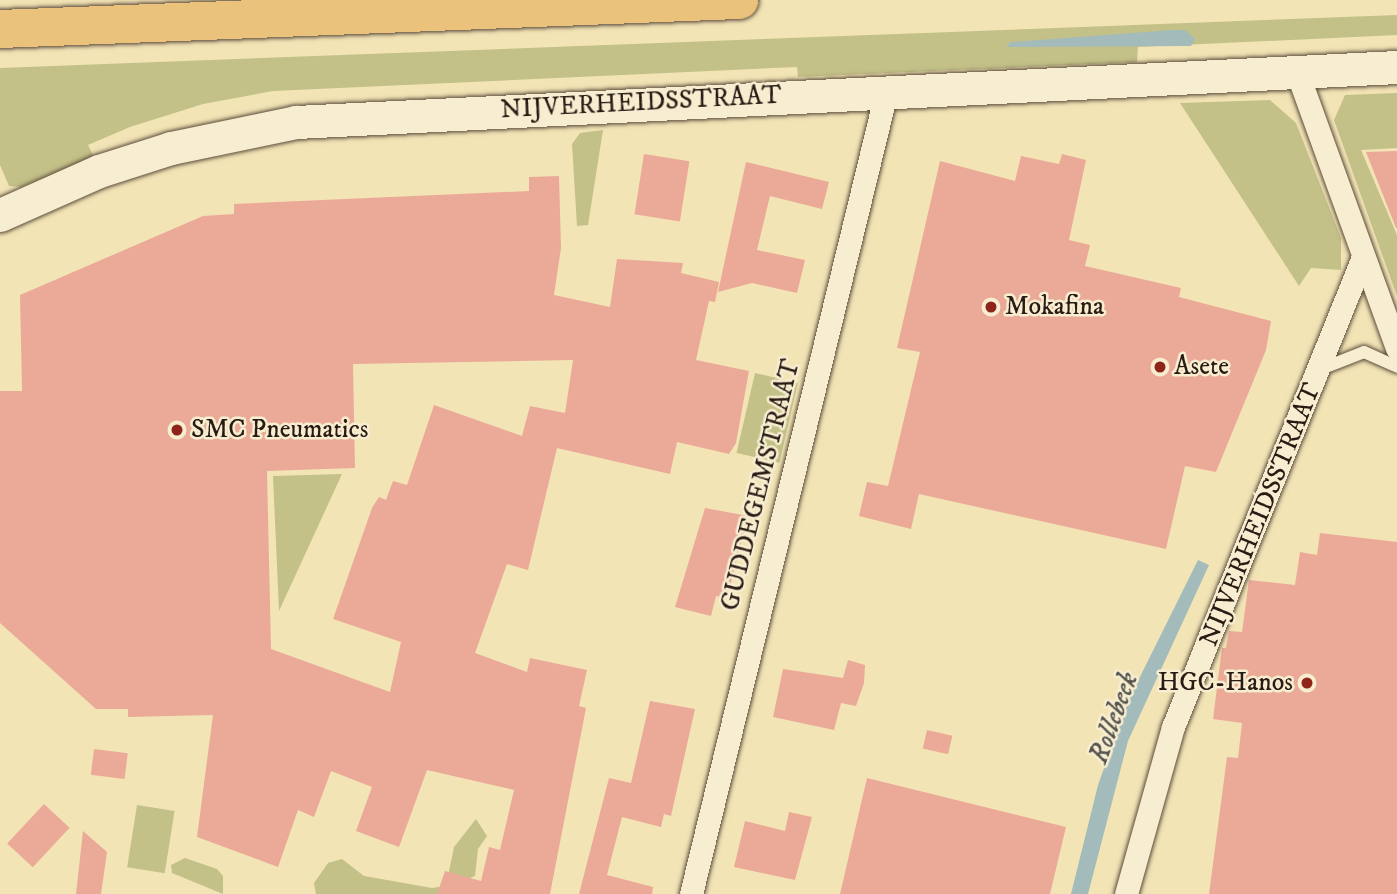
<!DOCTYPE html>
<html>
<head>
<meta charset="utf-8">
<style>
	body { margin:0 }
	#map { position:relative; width:1397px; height:894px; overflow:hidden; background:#f3e4b6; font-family:"IM FELL DW Pica",serif }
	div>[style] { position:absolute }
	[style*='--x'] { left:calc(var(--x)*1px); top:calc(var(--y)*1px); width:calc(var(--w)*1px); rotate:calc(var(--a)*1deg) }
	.green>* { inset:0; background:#c3c188; transform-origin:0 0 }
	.water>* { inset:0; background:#a3bbba }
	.building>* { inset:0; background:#ebaa98; transform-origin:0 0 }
	.roads { filter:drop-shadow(0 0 2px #5c4d3c) drop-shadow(0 0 2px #5c4d3c) }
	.lane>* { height:12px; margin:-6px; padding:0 6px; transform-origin:6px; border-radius:6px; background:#f7edd0 }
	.street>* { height:23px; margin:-11.5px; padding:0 11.5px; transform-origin:11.5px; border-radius:11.5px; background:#f7edd0 }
	.secondary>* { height:33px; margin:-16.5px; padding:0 16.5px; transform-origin:16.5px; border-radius:16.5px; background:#f7edd0 }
	.highway>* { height:38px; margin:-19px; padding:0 19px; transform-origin:19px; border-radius:19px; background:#eac27b }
	.dots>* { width:19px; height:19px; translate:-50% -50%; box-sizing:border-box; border:4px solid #f7edd0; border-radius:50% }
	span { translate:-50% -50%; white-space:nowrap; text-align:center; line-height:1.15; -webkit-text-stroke:5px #f7edd0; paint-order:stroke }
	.street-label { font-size:26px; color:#291b13 }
	.poi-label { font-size:26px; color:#291b13 }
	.left { translate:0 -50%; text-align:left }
	.right { translate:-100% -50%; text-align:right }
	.water-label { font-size:28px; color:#54534d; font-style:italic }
</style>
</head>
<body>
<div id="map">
	<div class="green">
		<div style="clip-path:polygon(1397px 15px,1397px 35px,1138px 47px,1137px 62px,798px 77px,797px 67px,273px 91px,203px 104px,130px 127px,88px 145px,94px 157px,21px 187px,9px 186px,0 165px,0 68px)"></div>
		<div style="clip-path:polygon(1397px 93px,1397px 148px,1361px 150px,1397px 235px,1397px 296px,1334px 120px,1345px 95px)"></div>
		<div style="clip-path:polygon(1270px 100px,1296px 123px,1341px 238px,1341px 270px,1311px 268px,1299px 286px,1180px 103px)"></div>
		<div style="clip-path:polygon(603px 130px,588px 225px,577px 226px,572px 144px,580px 133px)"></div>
		<div style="left:755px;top:373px;width:44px;height:82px;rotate:13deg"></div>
		<div style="clip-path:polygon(342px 474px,279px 611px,273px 476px)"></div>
		<div style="left:137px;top:805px;width:38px;height:63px;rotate:9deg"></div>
		<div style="clip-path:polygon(476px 819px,487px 836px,478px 849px,475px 876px,465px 880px,461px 894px,316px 894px,314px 883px,328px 863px,342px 859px,364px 876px,432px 888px,446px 886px,454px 847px)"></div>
		<div style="clip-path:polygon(185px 858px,217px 869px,223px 876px,223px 894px,172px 873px,171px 865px)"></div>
	</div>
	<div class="water">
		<div style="clip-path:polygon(1173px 30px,1185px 30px,1195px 39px,1191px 46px,1006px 47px,1011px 42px)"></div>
		<div style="clip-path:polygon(1198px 560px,1209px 565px,1128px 741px,1088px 894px,1071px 894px,1098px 785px,1128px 701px)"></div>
	</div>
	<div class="building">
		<div style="clip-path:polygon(1397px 151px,1397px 228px,1396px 228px,1366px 152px)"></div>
		<div style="left:644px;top:154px;width:46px;height:61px;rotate:9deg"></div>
		<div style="clip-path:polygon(1062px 154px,1086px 160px,1069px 240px,1090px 245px,1085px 266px,1181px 288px,1179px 297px,1271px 321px,1266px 350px,1216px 472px,1185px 466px,1166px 549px,919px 494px,911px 529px,859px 516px,867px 482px,888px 486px,920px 352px,897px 348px,940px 161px,1015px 181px,1021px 156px,1059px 164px)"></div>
		<div style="clip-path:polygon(746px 162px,829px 182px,822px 209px,770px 196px,757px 250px,805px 260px,797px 293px,752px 283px,718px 292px)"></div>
		<div style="clip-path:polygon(evenodd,559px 176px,561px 248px,554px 295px,610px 307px,617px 259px,683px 263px,681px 273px,719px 282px,715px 302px,709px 301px,696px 360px,749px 371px,736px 443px,729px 454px,677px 442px,670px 474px,557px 448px,528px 570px,507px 564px,475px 653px,527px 672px,530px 658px,587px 670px,579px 706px,586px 708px,550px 894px,437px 894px,445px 871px,481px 881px,489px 847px,500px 850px,514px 790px,427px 770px,399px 847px,356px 831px,372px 787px,331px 771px,314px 817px,298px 810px,278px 867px,197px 837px,213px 715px,128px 717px,128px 709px,96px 709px,0 623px,0 391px,22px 391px,20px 295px,203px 216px,234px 214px,234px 204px,529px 191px,529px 177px,559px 176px,573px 360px,565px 413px,530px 406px,522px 436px,434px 405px,407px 485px,393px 481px,386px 500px,379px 497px,372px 508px,333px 619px,401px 642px,390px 692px,271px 649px,267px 471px,355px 468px,353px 364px,573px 360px)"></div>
		<div style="clip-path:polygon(705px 508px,748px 516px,727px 598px,716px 596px,711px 616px,675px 607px)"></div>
		<div style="clip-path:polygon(1320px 533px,1397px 542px,1397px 894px,1209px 894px,1227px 757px,1238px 758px,1242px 723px,1213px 719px,1222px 648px,1226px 648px,1229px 631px,1242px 632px,1249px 580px,1295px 585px,1300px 552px,1317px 555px)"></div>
		<div style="clip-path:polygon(848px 660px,865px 665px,864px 683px,856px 706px,841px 703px,834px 730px,773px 717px,783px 669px,843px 678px)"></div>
		<div style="clip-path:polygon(650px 701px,695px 709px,671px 816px,664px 814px,661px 827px,622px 817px,607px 875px,653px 887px,652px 894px,579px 894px,609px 778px,631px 783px)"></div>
		<div style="left:927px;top:730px;width:26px;height:19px;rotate:13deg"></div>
		<div style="left:94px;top:749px;width:34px;height:26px;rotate:7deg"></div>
		<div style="clip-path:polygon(867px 778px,1066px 827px,1050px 894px,840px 894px)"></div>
		<div style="left:44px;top:804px;width:35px;height:54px;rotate:43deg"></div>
		<div style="clip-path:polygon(789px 812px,812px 817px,795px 880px,734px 867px,745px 821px,785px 831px)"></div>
		<div style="clip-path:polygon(83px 831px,107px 852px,101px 894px,76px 894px)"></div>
	</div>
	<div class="roads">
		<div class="lane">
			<div style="--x:1321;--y:369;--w:46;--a:-21.6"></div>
			<div style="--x:1364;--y:352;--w:36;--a:24"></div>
		</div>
		<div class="street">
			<div style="--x:1297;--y:72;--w:294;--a:70.1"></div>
			<div style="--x:691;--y:894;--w:829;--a:-76.32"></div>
			<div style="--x:1126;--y:894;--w:173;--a:-74.3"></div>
			<div style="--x:1173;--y:727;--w:507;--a:-67.99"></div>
		</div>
		<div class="secondary">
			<div style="--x:0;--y:215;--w:108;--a:-24"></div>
			<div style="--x:99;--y:171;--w:76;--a:-17.7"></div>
			<div style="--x:171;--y:148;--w:128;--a:-11.7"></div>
			<div style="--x:296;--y:122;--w:1102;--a:-2.86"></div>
		</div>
		<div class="highway">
			<div style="--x:0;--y:29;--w:740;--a:-2.25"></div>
		</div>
	</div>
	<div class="dots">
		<div style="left:991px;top:307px;background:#8f2418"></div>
		<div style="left:1160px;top:367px;background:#8f2418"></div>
		<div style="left:177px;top:430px;background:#8f2418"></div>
		<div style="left:1307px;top:683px;background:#8f2418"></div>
	</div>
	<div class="street-label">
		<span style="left:641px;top:103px;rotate:-3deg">NIJVERHEIDSSTRAAT</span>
		<span style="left:761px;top:485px;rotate:-76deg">GUDDEGEMSTRAAT</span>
		<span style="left:1261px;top:515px;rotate:-68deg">NIJVERHEIDSSTRAAT</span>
	</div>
	<div class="poi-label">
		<span class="left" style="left:1005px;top:307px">Mokafina</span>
		<span class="left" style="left:1174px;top:367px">Asete</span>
		<span class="left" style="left:191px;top:430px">SMC Pneumatics</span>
		<span class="right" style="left:1293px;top:683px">HGC-Hanos</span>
	</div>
	<div class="water-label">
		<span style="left:1114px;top:718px;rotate:-70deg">Rollebeek</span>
	</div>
</div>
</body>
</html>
